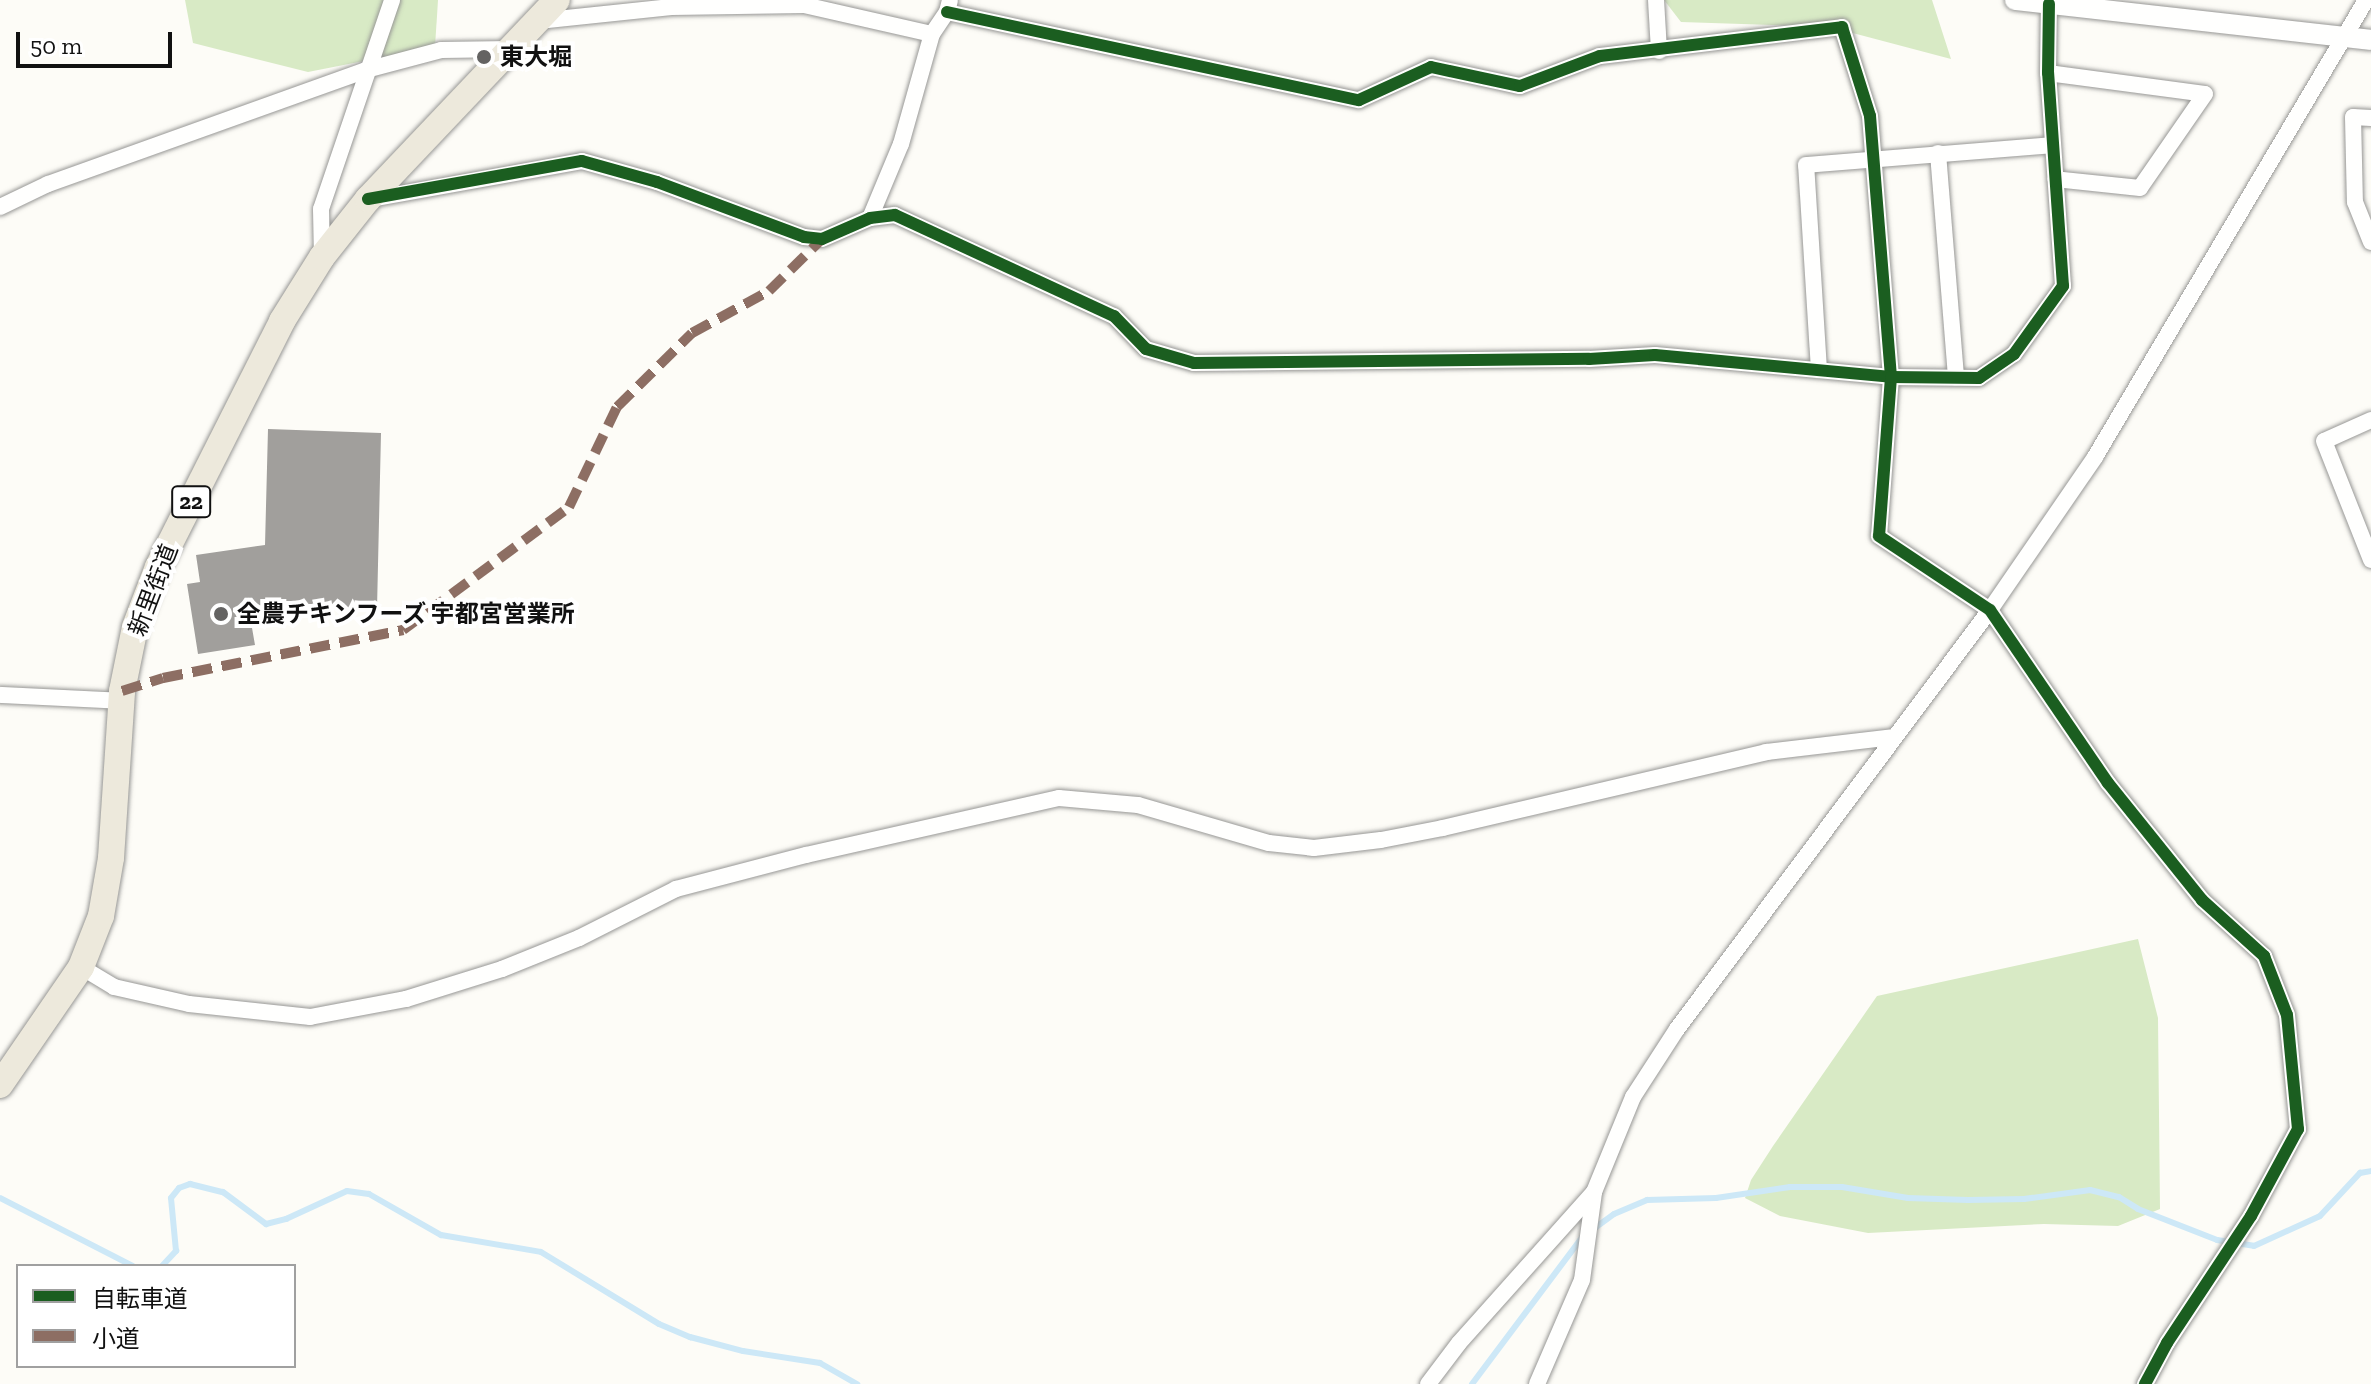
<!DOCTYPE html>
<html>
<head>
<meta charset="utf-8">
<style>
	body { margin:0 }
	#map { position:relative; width:2371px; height:1384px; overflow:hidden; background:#fdfcf7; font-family:"Zilla Slab","Noto Sans JP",serif }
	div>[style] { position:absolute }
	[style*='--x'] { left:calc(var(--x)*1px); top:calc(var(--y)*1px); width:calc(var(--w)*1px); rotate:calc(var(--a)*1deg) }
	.forest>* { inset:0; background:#d8eac5 }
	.stream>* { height:6px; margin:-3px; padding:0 3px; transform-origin:3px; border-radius:3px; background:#cde8f7 }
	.building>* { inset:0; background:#a19f9c }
	.roads { filter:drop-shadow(0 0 2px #979795) drop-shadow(0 0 2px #979795) }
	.minor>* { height:16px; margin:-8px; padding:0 8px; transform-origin:8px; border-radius:8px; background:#fffffe }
	.tertiary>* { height:20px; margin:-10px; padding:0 10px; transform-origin:10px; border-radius:10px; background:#fffffe }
	.primary>* { height:26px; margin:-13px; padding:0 13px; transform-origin:13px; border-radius:13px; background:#ede9dc }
	.quiet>* { height:10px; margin-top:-5px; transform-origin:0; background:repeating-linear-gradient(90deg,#8d6e63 0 20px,transparent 0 30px) }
	.cycleway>* { height:12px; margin:-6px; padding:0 6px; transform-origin:6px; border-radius:6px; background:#1b5e20 }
	.dots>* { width:22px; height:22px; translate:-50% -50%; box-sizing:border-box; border:4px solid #fff; border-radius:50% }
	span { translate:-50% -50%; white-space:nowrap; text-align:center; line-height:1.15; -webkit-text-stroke:8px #fff; paint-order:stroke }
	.shield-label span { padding:2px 6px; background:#fff; border:2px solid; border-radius:6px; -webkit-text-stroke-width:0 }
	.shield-label { font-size:22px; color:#111; font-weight:700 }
	.poi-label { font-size:24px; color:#111; font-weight:700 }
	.left { translate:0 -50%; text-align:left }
	.street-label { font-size:24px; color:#111 }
	.legend { position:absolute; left:16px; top:1264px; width:280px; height:104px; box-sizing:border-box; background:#fff; border:2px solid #a0a0a0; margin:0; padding:10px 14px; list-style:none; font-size:24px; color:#111 }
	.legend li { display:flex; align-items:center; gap:16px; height:40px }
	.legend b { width:40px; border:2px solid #a0a0a0 }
	.scale { position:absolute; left:16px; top:32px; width:156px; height:36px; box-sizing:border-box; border:4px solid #111; border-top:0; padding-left:10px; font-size:24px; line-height:28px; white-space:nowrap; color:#111; -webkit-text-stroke:6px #fff; paint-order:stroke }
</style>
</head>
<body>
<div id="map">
	<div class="forest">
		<div style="clip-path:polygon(185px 0,438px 0,435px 47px,308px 72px,193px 43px)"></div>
		<div style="clip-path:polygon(1664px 0,1932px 0,1951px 59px,1830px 27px,1681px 22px)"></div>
		<div style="clip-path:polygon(2138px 939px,2158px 1018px,2160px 1209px,2118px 1226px,2044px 1224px,1868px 1233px,1780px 1216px,1745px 1198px,1751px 1180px,1773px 1146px,1877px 996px)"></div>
	</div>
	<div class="stream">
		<div style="--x:0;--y:1198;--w:149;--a:27.1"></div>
		<div style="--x:1592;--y:1230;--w:27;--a:-36"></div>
		<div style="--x:1614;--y:1214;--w:36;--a:-23"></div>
		<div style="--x:1647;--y:1200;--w:69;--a:-1.7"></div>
		<div style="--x:1716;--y:1198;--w:75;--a:-8.5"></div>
		<div style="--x:1790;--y:1187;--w:52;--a:0"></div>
		<div style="--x:1842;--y:1187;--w:67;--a:9.5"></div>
		<div style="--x:1908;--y:1198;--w:60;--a:1.9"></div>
		<div style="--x:1968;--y:1200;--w:56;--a:-1"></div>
		<div style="--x:2024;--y:1199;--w:67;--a:-7.8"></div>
		<div style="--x:2090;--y:1190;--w:30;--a:14"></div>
		<div style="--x:2119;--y:1197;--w:22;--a:32"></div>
		<div style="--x:2138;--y:1209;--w:85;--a:21.4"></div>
		<div style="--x:2217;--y:1240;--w:37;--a:9"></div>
		<div style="--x:2254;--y:1246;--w:72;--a:-24.4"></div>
		<div style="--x:2320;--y:1216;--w:59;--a:-47.1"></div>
		<div style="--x:2360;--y:1173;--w:11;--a:-10"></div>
		<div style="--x:162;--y:1266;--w:21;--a:-47"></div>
		<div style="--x:176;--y:1251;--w:53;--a:-95.4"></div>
		<div style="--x:171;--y:1198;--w:13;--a:-51"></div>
		<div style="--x:179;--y:1188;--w:12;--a:-20"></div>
		<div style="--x:190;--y:1184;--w:34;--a:14"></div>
		<div style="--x:223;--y:1192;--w:54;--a:36.7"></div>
		<div style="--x:266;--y:1224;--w:21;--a:-14"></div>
		<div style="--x:286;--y:1219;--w:67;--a:-24.7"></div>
		<div style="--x:347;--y:1191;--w:22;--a:8"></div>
		<div style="--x:369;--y:1194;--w:83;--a:29.7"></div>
		<div style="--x:441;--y:1235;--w:101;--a:9.6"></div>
		<div style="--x:541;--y:1252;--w:138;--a:31.4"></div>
		<div style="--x:659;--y:1324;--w:34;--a:23"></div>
		<div style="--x:690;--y:1337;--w:55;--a:14.8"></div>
		<div style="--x:743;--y:1351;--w:78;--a:8.9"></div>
		<div style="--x:820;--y:1363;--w:43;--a:29.6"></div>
		<div style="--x:1472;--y:1384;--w:185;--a:-53.1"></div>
	</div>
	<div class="building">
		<div style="clip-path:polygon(268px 429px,381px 433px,377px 609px,248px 605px,255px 645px,198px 654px,187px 584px,200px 582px,196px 555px,265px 545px)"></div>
	</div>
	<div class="roads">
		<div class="minor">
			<div style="--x:1656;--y:0;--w:51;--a:86.6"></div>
			<div style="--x:947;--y:12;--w:421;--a:12.1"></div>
			<div style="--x:1359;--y:100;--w:79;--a:-24.6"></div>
			<div style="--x:1431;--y:67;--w:91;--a:12.1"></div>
			<div style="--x:1520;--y:86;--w:85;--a:-20.6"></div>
			<div style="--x:1600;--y:56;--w:244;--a:-6.8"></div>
			<div style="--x:1842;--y:27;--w:93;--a:72.5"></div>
			<div style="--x:1870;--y:116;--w:262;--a:85.4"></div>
			<div style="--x:1891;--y:377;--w:159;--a:94.3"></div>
			<div style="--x:1879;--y:536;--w:133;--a:33.7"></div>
			<div style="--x:1990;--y:610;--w:209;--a:55.7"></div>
			<div style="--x:2108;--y:783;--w:150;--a:51.2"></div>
			<div style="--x:2202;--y:900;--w:84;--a:42.1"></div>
			<div style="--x:2264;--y:956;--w:63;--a:68.7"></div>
			<div style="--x:2287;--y:1015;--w:115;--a:84.5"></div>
			<div style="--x:2298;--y:1129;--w:99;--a:118.4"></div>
			<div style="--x:2251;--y:1216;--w:152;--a:123.5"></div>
			<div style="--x:2167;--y:1343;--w:47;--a:118.2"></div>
			<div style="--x:538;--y:21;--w:134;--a:-6"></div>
			<div style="--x:671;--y:7;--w:133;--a:-0.9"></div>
			<div style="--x:804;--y:5;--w:131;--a:12.8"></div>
			<div style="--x:2048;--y:73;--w:158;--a:7.6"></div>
			<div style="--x:2205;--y:94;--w:114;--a:124.7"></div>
			<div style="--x:2140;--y:188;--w:85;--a:-174"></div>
			<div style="--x:2371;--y:118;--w:18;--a:-177"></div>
			<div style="--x:2353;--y:117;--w:85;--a:88.7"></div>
			<div style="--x:2355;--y:202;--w:43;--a:68.2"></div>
			<div style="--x:1938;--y:153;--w:225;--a:85.4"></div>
			<div style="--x:371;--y:199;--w:214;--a:-10.2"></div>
			<div style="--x:582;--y:161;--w:78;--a:15.6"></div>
			<div style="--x:657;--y:182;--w:157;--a:20.5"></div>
			<div style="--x:804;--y:237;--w:18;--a:6"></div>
			<div style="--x:822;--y:239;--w:52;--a:-23.6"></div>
			<div style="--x:870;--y:218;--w:25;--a:-7"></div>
			<div style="--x:895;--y:215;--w:241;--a:24.8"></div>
			<div style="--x:1114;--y:316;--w:46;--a:45.9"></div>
			<div style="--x:1146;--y:349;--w:50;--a:16.3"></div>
			<div style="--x:1194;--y:363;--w:395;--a:-0.6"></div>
			<div style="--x:1589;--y:359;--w:66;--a:-3.5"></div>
			<div style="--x:1655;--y:355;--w:237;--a:5.3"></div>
			<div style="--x:1891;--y:377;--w:88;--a:0.7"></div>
			<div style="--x:1979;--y:378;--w:42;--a:-34.4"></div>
			<div style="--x:2014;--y:354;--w:84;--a:-54.2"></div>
			<div style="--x:2063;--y:286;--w:214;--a:-94"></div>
			<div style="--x:2048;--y:73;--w:69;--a:-89.2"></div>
			<div style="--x:0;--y:207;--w:53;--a:-25.6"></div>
			<div style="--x:48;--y:184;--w:338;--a:-19.7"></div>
			<div style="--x:366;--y:70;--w:78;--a:-14.9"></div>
			<div style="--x:441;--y:50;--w:70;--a:-0.8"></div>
			<div style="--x:870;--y:218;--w:80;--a:-67.3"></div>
			<div style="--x:901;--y:144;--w:114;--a:-74.3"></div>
			<div style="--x:932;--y:34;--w:27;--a:-56"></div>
			<div style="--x:947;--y:12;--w:12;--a:-76"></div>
			<div style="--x:322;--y:257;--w:48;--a:-91.2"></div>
			<div style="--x:321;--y:209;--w:221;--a:-71.2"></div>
			<div style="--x:1819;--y:370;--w:205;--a:-93.6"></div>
			<div style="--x:1806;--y:165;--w:247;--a:-4.6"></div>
			<div style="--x:2371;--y:420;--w:51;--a:155.9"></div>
			<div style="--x:2324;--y:441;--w:128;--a:68.4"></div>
			<div style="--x:0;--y:695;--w:122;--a:2.8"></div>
			<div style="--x:81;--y:967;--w:39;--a:31"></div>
			<div style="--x:114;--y:987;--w:77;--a:12.8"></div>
			<div style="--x:189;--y:1004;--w:122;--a:6.1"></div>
			<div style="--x:310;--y:1017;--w:98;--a:-10.6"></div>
			<div style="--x:406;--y:999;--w:101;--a:-17.4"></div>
			<div style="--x:502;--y:969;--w:83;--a:-21.9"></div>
			<div style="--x:579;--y:938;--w:109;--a:-26.8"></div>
			<div style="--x:676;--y:889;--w:134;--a:-14.7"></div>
			<div style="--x:806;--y:855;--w:259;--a:-12.7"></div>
			<div style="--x:1059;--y:798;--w:79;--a:5.1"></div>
			<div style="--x:1138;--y:805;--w:136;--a:16.2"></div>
			<div style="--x:1269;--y:843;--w:45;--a:6.3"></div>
			<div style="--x:1314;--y:848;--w:67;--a:-6.8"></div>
			<div style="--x:1381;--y:840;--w:63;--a:-11"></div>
			<div style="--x:1443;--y:828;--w:332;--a:-13.2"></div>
			<div style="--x:1766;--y:752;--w:128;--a:-6.7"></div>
			<div style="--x:1428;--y:1384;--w:51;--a:-52.9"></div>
			<div style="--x:1459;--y:1343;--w:203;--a:-48.2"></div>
			<div style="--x:1537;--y:1384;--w:113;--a:-66.6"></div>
			<div style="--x:1582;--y:1280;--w:89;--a:-82.2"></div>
			<div style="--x:1594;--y:1192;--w:103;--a:-67.7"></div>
			<div style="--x:1633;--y:1097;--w:81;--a:-57.1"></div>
			<div style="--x:1677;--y:1029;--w:523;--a:-53.24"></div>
			<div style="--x:1990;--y:610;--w:186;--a:-55.5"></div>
			<div style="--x:2095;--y:457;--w:531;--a:-59.33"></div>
		</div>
		<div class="tertiary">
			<div style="--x:2015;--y:0;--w:358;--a:6.4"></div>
		</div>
		<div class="primary">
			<div style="--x:0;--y:1085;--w:143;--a:-55.5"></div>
			<div style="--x:81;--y:967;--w:55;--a:-68.6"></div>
			<div style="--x:101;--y:916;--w:59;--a:-80.2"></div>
			<div style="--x:111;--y:858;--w:167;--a:-86.2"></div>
			<div style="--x:122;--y:691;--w:65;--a:-78.5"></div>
			<div style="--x:135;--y:627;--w:64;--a:-69"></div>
			<div style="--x:158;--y:567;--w:275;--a:-63.2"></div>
			<div style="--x:282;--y:321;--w:75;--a:-58"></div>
			<div style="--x:322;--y:257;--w:74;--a:-51.6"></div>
			<div style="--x:368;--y:199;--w:274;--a:-46.5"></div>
		</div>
	</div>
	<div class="quiet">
		<div style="--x:122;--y:691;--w:43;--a:-17.6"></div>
		<div style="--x:163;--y:678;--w:245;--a:-11.3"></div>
		<div style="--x:403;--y:630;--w:207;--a:-36.5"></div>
		<div style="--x:569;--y:507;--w:111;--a:-64.4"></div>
		<div style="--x:617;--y:407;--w:105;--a:-44.6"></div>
		<div style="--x:692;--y:333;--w:88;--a:-28.6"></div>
		<div style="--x:769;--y:291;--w:74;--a:-44.5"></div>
	</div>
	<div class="cycleway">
		<div style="--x:947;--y:12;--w:421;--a:12.1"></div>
		<div style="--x:1359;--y:100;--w:79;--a:-24.6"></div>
		<div style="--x:1431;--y:67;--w:91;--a:12.1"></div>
		<div style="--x:1520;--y:86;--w:85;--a:-20.6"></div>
		<div style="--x:1600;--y:56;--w:244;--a:-6.8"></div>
		<div style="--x:1842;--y:27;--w:93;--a:72.5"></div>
		<div style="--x:1870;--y:116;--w:262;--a:85.4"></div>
		<div style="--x:1891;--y:377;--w:159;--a:94.3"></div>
		<div style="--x:1879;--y:536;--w:133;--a:33.7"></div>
		<div style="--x:1990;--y:610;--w:209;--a:55.7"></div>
		<div style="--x:2108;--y:783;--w:150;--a:51.2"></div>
		<div style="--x:2202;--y:900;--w:84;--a:42.1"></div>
		<div style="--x:2264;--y:956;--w:63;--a:68.7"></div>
		<div style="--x:2287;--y:1015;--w:115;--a:84.5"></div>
		<div style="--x:2298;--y:1129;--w:99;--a:118.4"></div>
		<div style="--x:2251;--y:1216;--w:152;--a:123.5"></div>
		<div style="--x:2167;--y:1343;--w:47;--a:118.2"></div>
		<div style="--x:368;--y:199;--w:217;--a:-10.1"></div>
		<div style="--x:582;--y:161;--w:78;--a:15.6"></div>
		<div style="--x:657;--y:182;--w:157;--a:20.5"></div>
		<div style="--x:804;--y:237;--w:18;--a:6"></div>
		<div style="--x:822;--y:239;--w:52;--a:-23.6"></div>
		<div style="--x:870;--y:218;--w:25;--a:-7"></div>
		<div style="--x:895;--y:215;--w:241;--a:24.8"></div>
		<div style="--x:1114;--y:316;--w:46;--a:45.9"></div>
		<div style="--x:1146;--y:349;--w:50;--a:16.3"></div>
		<div style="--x:1194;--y:363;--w:395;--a:-0.6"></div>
		<div style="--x:1589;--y:359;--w:66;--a:-3.5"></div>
		<div style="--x:1655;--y:355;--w:237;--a:5.3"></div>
		<div style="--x:1891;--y:377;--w:88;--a:0.7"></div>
		<div style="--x:1979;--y:378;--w:42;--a:-34.4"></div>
		<div style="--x:2014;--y:354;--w:84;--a:-54.2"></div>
		<div style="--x:2063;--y:286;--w:214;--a:-94"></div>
		<div style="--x:2048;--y:73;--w:69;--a:-89.2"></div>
	</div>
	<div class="dots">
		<div style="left:484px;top:57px;background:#646362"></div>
		<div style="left:221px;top:614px;background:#646362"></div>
	</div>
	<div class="shield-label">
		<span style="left:191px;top:502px">22</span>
	</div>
	<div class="poi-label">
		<span class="left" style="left:500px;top:57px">東大堀</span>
		<span class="left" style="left:237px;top:614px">全農チキンフーズ 宇都宮営業所</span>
	</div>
	<div class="street-label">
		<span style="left:153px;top:590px;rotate:-69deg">新里街道</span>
	</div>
	<ul class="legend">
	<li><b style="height:10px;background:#1b5e20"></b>自転車道</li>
	<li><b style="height:10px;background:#8d6e63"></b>小道</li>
	</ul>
	<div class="scale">50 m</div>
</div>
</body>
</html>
